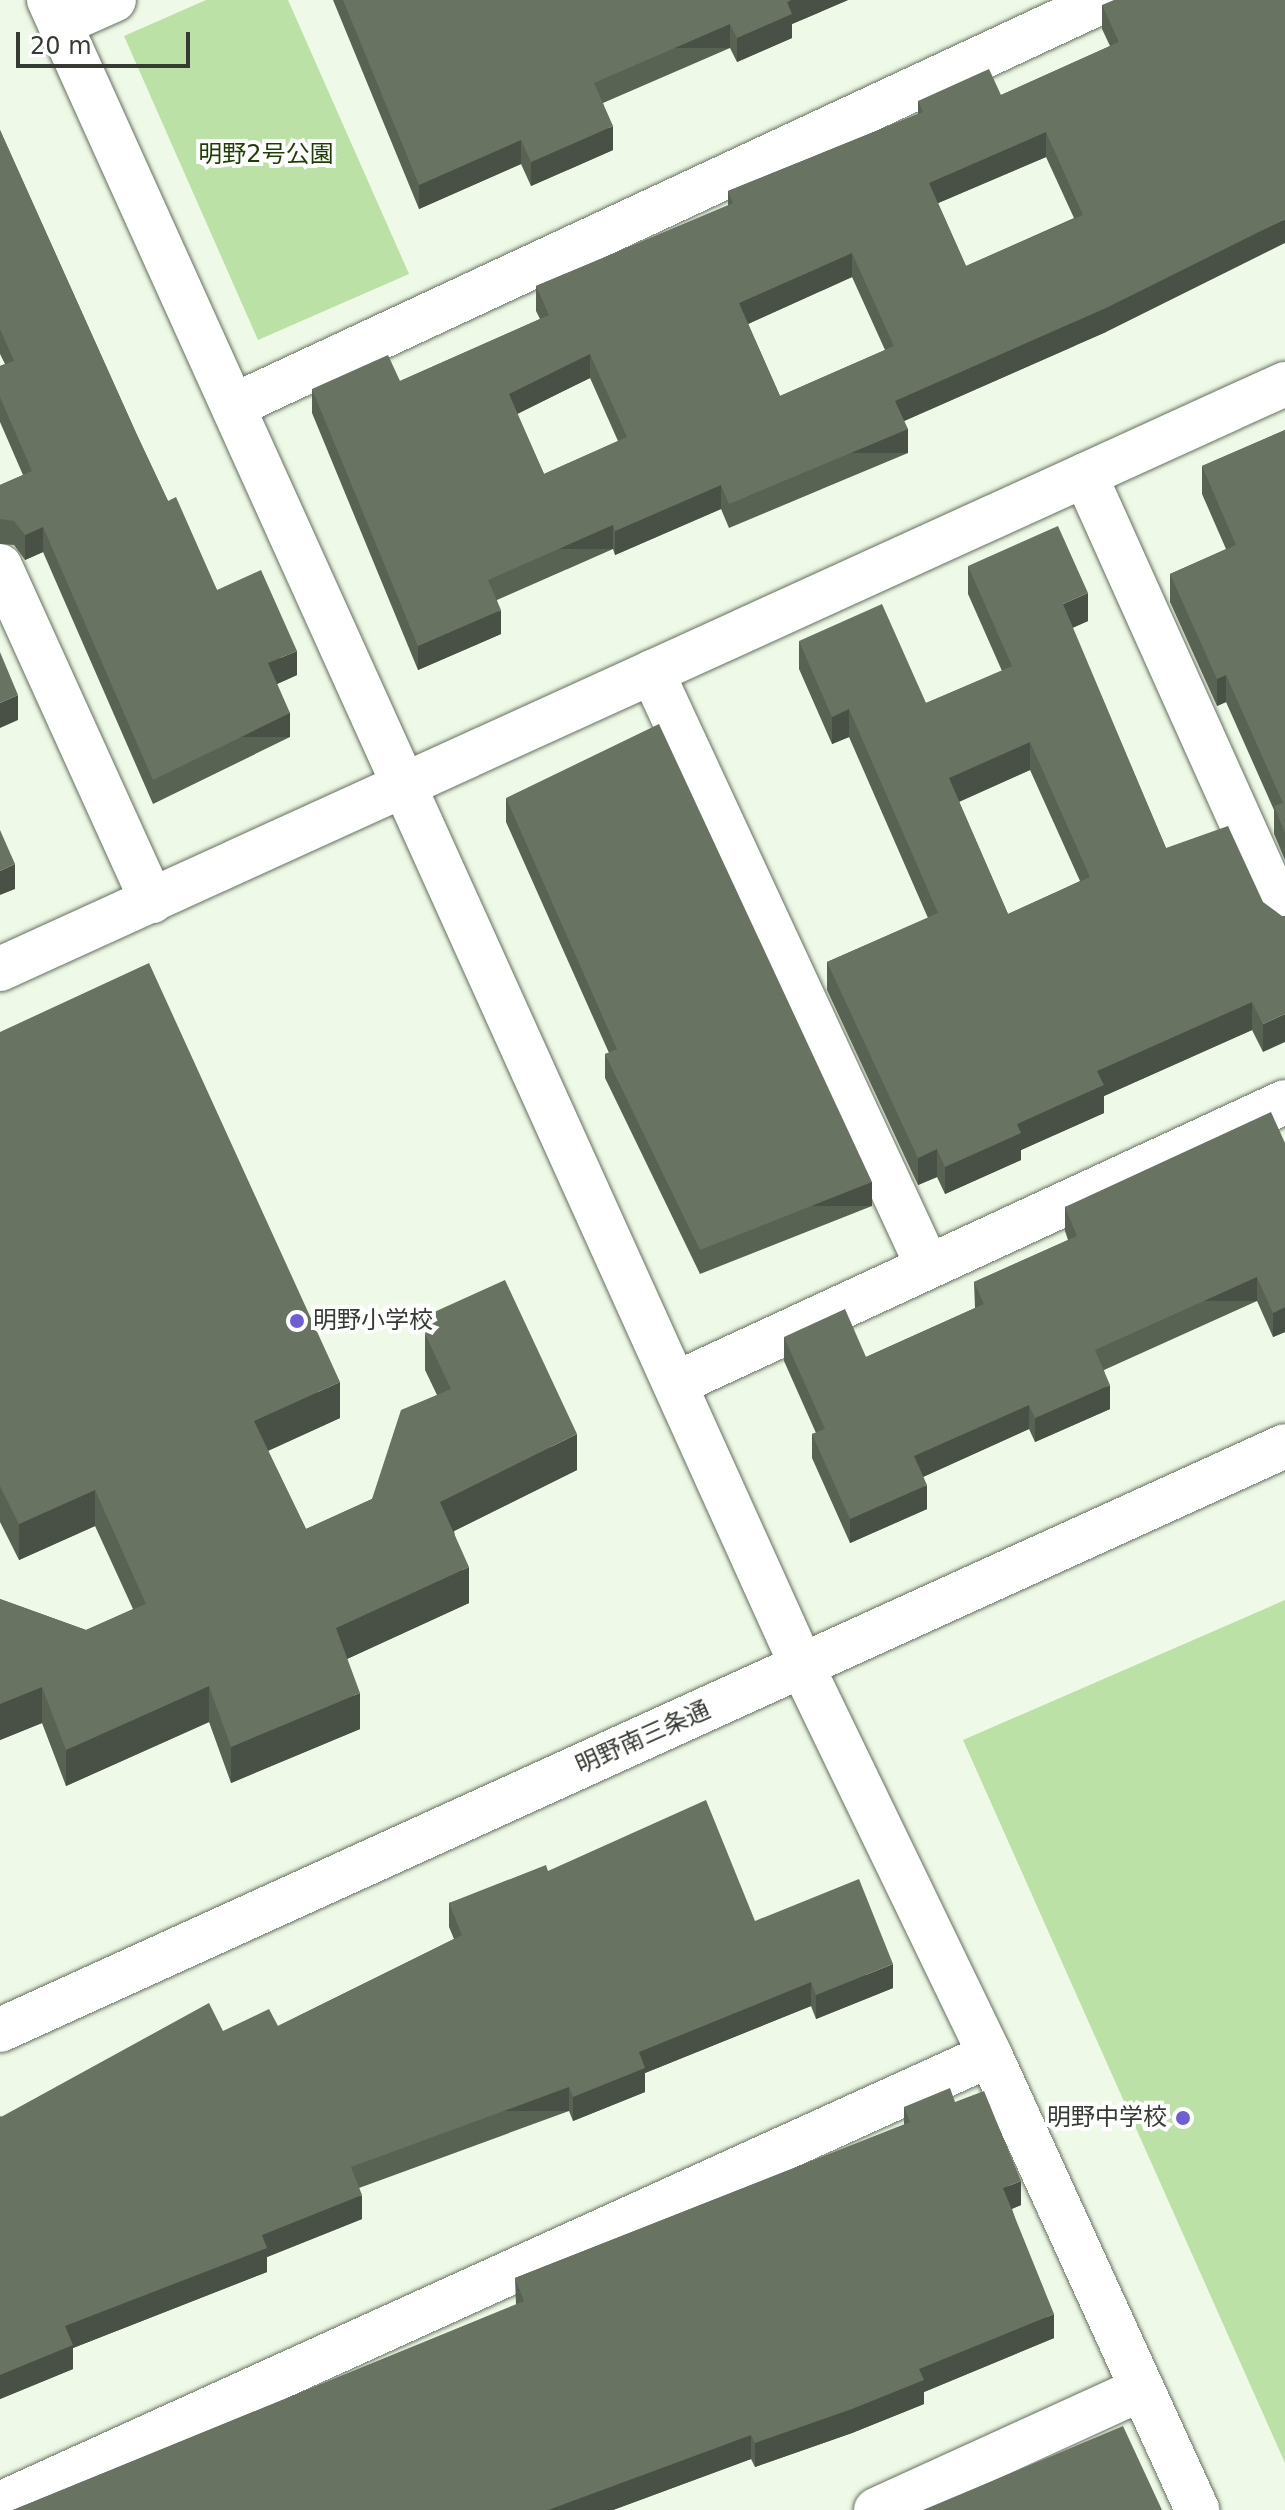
<!DOCTYPE html>
<html>
<head>
<meta charset="utf-8">
<style>
	body { margin:0 }
	#map { position:relative; width:1285px; height:2510px; overflow:hidden; background:#eefae7; font-family:"DejaVu Sans","Noto Sans JP",sans-serif }
	div>[style] { position:absolute }
	[style*='--x'] { left:calc(var(--x)*1px); top:calc(var(--y)*1px); width:calc(var(--w)*1px); rotate:calc(var(--a)*1deg) }
	.green>* { inset:0; background:#bce1a7 }
	.roads { filter:drop-shadow(0 0 2px #65705f) drop-shadow(0 0 2px #65705f) }
	.minor>* { height:44px; margin:-22px; padding:0 22px; transform-origin:22px; border-radius:22px; background:#fff }
	.wall>* { inset:0; background:#596354 }
	.shaded-wall>* { inset:0; background:#495045; transform-origin:0 0 }
	.building>* { inset:0; background:#687362 }
	.dots>* { width:22px; height:22px; translate:-50% -50%; box-sizing:border-box; border:4px solid #fff; border-radius:50% }
	span { translate:-50% -50%; white-space:nowrap; text-align:center; line-height:1.15; -webkit-text-stroke:8px #fff; paint-order:stroke }
	.park-label { font-size:24px; color:#1e3e01 }
	.poi-label { font-size:24px; color:#353a32 }
	.left { translate:0 -50%; text-align:left }
	.right { translate:-100% -50%; text-align:right }
	.street-label { font-size:24px; color:#353a32 }
	.scale { position:absolute; left:16px; top:32px; width:174px; height:36px; box-sizing:border-box; border:4px solid #353a32; border-top:0; padding-left:10px; font-size:24px; line-height:28px; white-space:nowrap; color:#353a32; -webkit-text-stroke:6px #fff; paint-order:stroke }
</style>
</head>
<body>
<div id="map">
	<div class="green">
		<div style="clip-path:polygon(206px 0,288px 0,409px 274px,258px 340px,124px 36px)"></div>
		<div style="clip-path:polygon(1285px 1600px,1285px 2463px,963px 1740px)"></div>
	</div>
	<div class="roads">
		<div class="minor">
			<div style="--x:49;--y:0;--w:1828;--a:65.68"></div>
			<div style="--x:802;--y:1666;--w:432;--a:64.2"></div>
			<div style="--x:990;--y:2055;--w:500;--a:65.5"></div>
			<div style="--x:60;--y:24;--w:59;--a:-24"></div>
			<div style="--x:233;--y:406;--w:962;--a:-24.97"></div>
			<div style="--x:1085;--y:475;--w:487;--a:65.8"></div>
			<div style="--x:0;--y:566;--w:368;--a:65.6"></div>
			<div style="--x:652;--y:672;--w:654;--a:65.12"></div>
			<div style="--x:0;--y:969;--w:1412;--a:-24.48"></div>
			<div style="--x:675;--y:1384;--w:672;--a:-24.81"></div>
			<div style="--x:0;--y:2030;--w:1411;--a:-24.44"></div>
			<div style="--x:0;--y:2504;--w:1087;--a:-24.4"></div>
			<div style="--x:876;--y:2510;--w:292;--a:-24.5"></div>
		</div>
	</div>
	<div class="wall">
		<div style="clip-path:polygon(333px 0,848px 0,792px 24px,792px 38px,737px 62px,730px 48px,603px 103px,613px 150px,531px 186px,521px 164px,419px 209px)"></div>
		<div style="clip-path:polygon(evenodd,1285px 0,1106px 332px,904px 421px,908px 453px,729px 528px,721px 509px,615px 555px,613px 549px,497px 600px,501px 634px,418px 670px,312px 413px,312px 389px,400px 381px,540px 319px,536px 311px,536px 286px,728px 206px,728px 191px,918px 114px,918px 101px,1001px 95px,1110px 46px,1102px 29px,1102px 5px,1285px 0,1046px 157px,1074px 218px,966px 266px,938px 203px,1046px 157px,1285px 0,852px 277px,885px 350px,780px 396px,748px 324px,852px 277px,1285px 0,590px 378px,618px 441px,544px 474px,517px 414px,590px 378px)"></div>
		<div style="clip-path:polygon(0 130px,137px 435px,168px 501px,217px 590px,297px 675px,277px 684px,290px 737px,153px 804px,43px 552px,25px 560px,14px 545px,0 544px,0 485px,23px 475px,0 422px,0 366px,5px 364px,0 354px)"></div>
		<div style="clip-path:polygon(1285px 430px,1285px 860px,1274px 834px,1274px 810px,1226px 702px,1217px 706px,1170px 602px,1170px 574px,1226px 549px,1202px 494px,1202px 466px)"></div>
		<div style="clip-path:polygon(evenodd,968px 566px,1088px 621px,1072px 628px,1166px 848px,1263px 902px,1263px 1052px,1252px 1030px,1104px 1096px,1104px 1113px,1021px 1150px,1021px 1160px,945px 1194px,937px 1177px,918px 1185px,827px 990px,827px 962px,928px 918px,849px 737px,832px 744px,799px 669px,799px 641px,926px 703px,1002px 671px,968px 594px,968px 566px,1030px 770px,1080px 881px,1008px 914px,959px 802px,1030px 770px)"></div>
		<div style="clip-path:polygon(506px 798px,872px 1206px,700px 1274px,605px 1078px,605px 1054px,609px 1053px,506px 822px)"></div>
		<div style="clip-path:polygon(0 1032px,340px 1418px,268px 1451px,306px 1529px,372px 1499px,437px 1395px,425px 1370px,425px 1334px,577px 1470px,454px 1531px,469px 1603px,347px 1659px,360px 1729px,231px 1783px,209px 1722px,66px 1786px,42px 1723px,0 1740px,0 1599px,86px 1630px,133px 1609px,95px 1526px,19px 1560px,0 1522px)"></div>
		<div style="clip-path:polygon(1285px 1143px,1285px 1332px,1273px 1337px,1257px 1301px,1104px 1370px,1110px 1409px,1035px 1442px,1029px 1429px,923px 1477px,927px 1509px,850px 1543px,812px 1458px,812px 1434px,816px 1433px,784px 1361px,784px 1337px,866px 1357px,975px 1308px,974px 1282px,1068px 1240px,1065px 1231px,1065px 1207px)"></div>
		<div style="clip-path:polygon(548px 1871px,755px 1921px,893px 1988px,816px 2019px,811px 2006px,645px 2073px,645px 2092px,573px 2121px,569px 2111px,359px 2188px,362px 2219px,267px 2257px,267px 2272px,73px 2348px,73px 2369px,0 2399px,0 2116px,1px 2117px,223px 2031px,278px 2026px,454px 1939px,449px 1927px,449px 1903px)"></div>
		<div style="clip-path:polygon(955px 2102px,1021px 2205px,1012px 2209px,1054px 2338px,924px 2392px,924px 2404px,852px 2433px,755px 2467px,751px 2459px,613px 2510px,13px 2510px,516px 2305px,515px 2278px,904px 2125px,904px 2107px)"></div>
	</div>
	<div class="shaded-wall">
		<div style="clip-path:polygon(791px 0,848px 0,792px 24px,792px 38px,737px 62px,737px 38px)"></div>
		<div style="left:730px;top:24px;width:24px;height:148px;rotate:90deg"></div>
		<div style="clip-path:polygon(613px 126px,613px 150px,531px 186px,531px 162px)"></div>
		<div style="clip-path:polygon(1046px 132px,1046px 157px,929px 207px,929px 183px)"></div>
		<div style="clip-path:polygon(521px 140px,521px 164px,419px 209px,419px 185px)"></div>
		<div style="clip-path:polygon(1285px 219px,1285px 243px,1106px 332px,895px 425px,895px 401px)"></div>
		<div style="clip-path:polygon(852px 253px,852px 277px,739px 328px,739px 303px)"></div>
		<div style="clip-path:polygon(590px 354px,590px 378px,509px 418px,509px 394px)"></div>
		<div style="left:908px;top:429px;width:24px;height:194px;rotate:90deg"></div>
		<div style="clip-path:polygon(721px 485px,721px 509px,615px 555px,615px 531px)"></div>
		<div style="left:613px;top:525px;width:24px;height:137px;rotate:90deg"></div>
		<div style="clip-path:polygon(43px 527px,43px 552px,25px 560px,25px 535px)"></div>
		<div style="clip-path:polygon(1088px 593px,1088px 621px,1063px 632px,1063px 604px)"></div>
		<div style="clip-path:polygon(501px 610px,501px 634px,418px 670px,418px 646px)"></div>
		<div style="clip-path:polygon(297px 651px,297px 675px,268px 688px,268px 663px)"></div>
		<div style="clip-path:polygon(1226px 675px,1226px 702px,1217px 706px,1217px 679px)"></div>
		<div style="clip-path:polygon(18px 695px,18px 720px,0 728px,0 703px)"></div>
		<div style="clip-path:polygon(849px 709px,849px 737px,832px 744px,832px 717px)"></div>
		<div style="left:290px;top:713px;width:24px;height:153px;rotate:90deg"></div>
		<div style="clip-path:polygon(1030px 742px,1030px 770px,949px 806px,949px 778px)"></div>
		<div style="clip-path:polygon(15px 864px,15px 889px,0 895px,0 871px)"></div>
		<div style="clip-path:polygon(1252px 1002px,1252px 1030px,1104px 1096px,1104px 1113px,1021px 1150px,1021px 1160px,945px 1194px,945px 1167px,1017px 1124px,1097px 1071px)"></div>
		<div style="clip-path:polygon(1285px 1014px,1285px 1042px,1263px 1052px,1263px 1024px)"></div>
		<div style="clip-path:polygon(937px 1149px,937px 1177px,918px 1185px,918px 1158px)"></div>
		<div style="left:872px;top:1182px;width:24px;height:185px;rotate:90deg"></div>
		<div style="left:1257px;top:1277px;width:24px;height:178px;rotate:90deg"></div>
		<div style="clip-path:polygon(1285px 1307px,1285px 1332px,1273px 1337px,1273px 1313px)"></div>
		<div style="clip-path:polygon(340px 1382px,340px 1418px,254px 1457px,254px 1421px)"></div>
		<div style="clip-path:polygon(1110px 1385px,1110px 1409px,1035px 1442px,1035px 1418px)"></div>
		<div style="clip-path:polygon(1029px 1405px,1029px 1429px,914px 1481px,914px 1456px)"></div>
		<div style="clip-path:polygon(577px 1434px,577px 1470px,440px 1538px,440px 1502px)"></div>
		<div style="clip-path:polygon(927px 1485px,927px 1509px,850px 1543px,850px 1519px)"></div>
		<div style="clip-path:polygon(95px 1490px,95px 1526px,19px 1560px,19px 1524px)"></div>
		<div style="clip-path:polygon(469px 1567px,469px 1603px,336px 1664px,336px 1628px)"></div>
		<div style="clip-path:polygon(209px 1686px,209px 1722px,66px 1786px,66px 1750px)"></div>
		<div style="clip-path:polygon(42px 1687px,42px 1723px,0 1740px,0 1704px)"></div>
		<div style="clip-path:polygon(360px 1693px,360px 1729px,231px 1783px,231px 1747px)"></div>
		<div style="clip-path:polygon(893px 1964px,893px 1988px,816px 2019px,816px 1995px)"></div>
		<div style="clip-path:polygon(811px 1982px,811px 2006px,645px 2073px,645px 2092px,573px 2121px,573px 2097px,639px 2052px)"></div>
		<div style="left:569px;top:2087px;width:24px;height:232px;rotate:90deg"></div>
		<div style="clip-path:polygon(1021px 2181px,1021px 2205px,1003px 2212px,1003px 2188px)"></div>
		<div style="clip-path:polygon(362px 2195px,362px 2219px,267px 2257px,267px 2272px,73px 2348px,73px 2369px,0 2399px,0 2375px,65px 2326px,262px 2235px)"></div>
		<div style="clip-path:polygon(1054px 2314px,1054px 2338px,924px 2392px,924px 2404px,852px 2433px,755px 2467px,755px 2443px,919px 2369px)"></div>
		<div style="clip-path:polygon(751px 2435px,751px 2459px,613px 2510px,548px 2510px)"></div>
	</div>
	<div class="building">
		<div style="clip-path:polygon(343px 0,791px 0,787px 2px,792px 14px,737px 38px,730px 24px,594px 83px,613px 126px,531px 162px,521px 140px,419px 185px)"></div>
		<div style="clip-path:polygon(evenodd,1114px 0,1285px 0,1285px 219px,1106px 308px,895px 401px,908px 429px,729px 504px,721px 485px,615px 531px,613px 525px,488px 580px,501px 610px,418px 646px,312px 389px,388px 355px,400px 381px,549px 315px,536px 286px,733px 203px,728px 191px,923px 112px,918px 101px,989px 69px,1001px 95px,1119px 42px,1102px 5px,1114px 0,1046px 132px,1083px 215px,966px 266px,929px 183px,1046px 132px,1114px 0,852px 253px,894px 346px,780px 396px,739px 303px,852px 253px,1114px 0,590px 354px,627px 437px,544px 474px,509px 394px,590px 354px)"></div>
		<div style="clip-path:polygon(0 130px,137px 435px,168px 501px,176px 497px,217px 590px,261px 570px,297px 651px,268px 663px,290px 713px,153px 780px,43px 527px,25px 535px,14px 521px,0 519px,0 485px,32px 471px,0 397px,0 366px,14px 361px,0 329px)"></div>
		<div style="clip-path:polygon(1285px 430px,1285px 833px,1274px 806px,1283px 803px,1226px 675px,1217px 679px,1170px 574px,1236px 545px,1202px 466px)"></div>
		<div style="clip-path:polygon(evenodd,1058px 526px,1088px 593px,1063px 604px,1166px 848px,1228px 826px,1263px 902px,1282px 916px,1285px 916px,1285px 1014px,1263px 1024px,1252px 1002px,1097px 1071px,1104px 1085px,1017px 1124px,1021px 1133px,945px 1167px,937px 1149px,918px 1158px,827px 962px,938px 913px,849px 709px,832px 717px,799px 641px,882px 604px,926px 703px,1012px 666px,968px 566px,1058px 526px,1030px 742px,1090px 877px,1008px 914px,949px 778px,1030px 742px)"></div>
		<div style="clip-path:polygon(0 652px,18px 695px,0 703px)"></div>
		<div style="clip-path:polygon(659px 724px,872px 1182px,700px 1250px,605px 1054px,617px 1049px,506px 798px)"></div>
		<div style="clip-path:polygon(0 830px,15px 864px,0 871px)"></div>
		<div style="clip-path:polygon(149px 963px,340px 1382px,254px 1421px,306px 1529px,372px 1499px,401px 1410px,451px 1389px,425px 1334px,432px 1313px,505px 1280px,577px 1434px,440px 1502px,469px 1567px,336px 1628px,360px 1693px,231px 1747px,209px 1686px,66px 1750px,42px 1687px,0 1704px,0 1599px,86px 1630px,146px 1604px,95px 1490px,19px 1524px,0 1486px,0 1032px)"></div>
		<div style="clip-path:polygon(1271px 1112px,1285px 1143px,1285px 1307px,1273px 1313px,1257px 1277px,1095px 1350px,1110px 1385px,1035px 1418px,1029px 1405px,914px 1456px,927px 1485px,850px 1519px,812px 1434px,825px 1429px,784px 1337px,845px 1309px,866px 1357px,984px 1304px,974px 1282px,1077px 1236px,1065px 1207px)"></div>
		<div style="clip-path:polygon(706px 1800px,755px 1921px,859px 1879px,893px 1964px,816px 1995px,811px 1982px,639px 2052px,645px 2068px,573px 2097px,569px 2087px,351px 2167px,362px 2195px,262px 2235px,267px 2248px,65px 2326px,73px 2345px,0 2375px,0 2116px,1px 2117px,209px 2003px,223px 2031px,269px 2009px,278px 2026px,462px 1935px,449px 1903px,546px 1865px,548px 1871px)"></div>
		<div style="clip-path:polygon(950px 2088px,955px 2102px,984px 2091px,1021px 2181px,1003px 2188px,1054px 2314px,919px 2369px,924px 2380px,852px 2409px,755px 2443px,751px 2435px,548px 2510px,13px 2510px,524px 2301px,515px 2278px,910px 2122px,904px 2107px)"></div>
		<div style="clip-path:polygon(1123px 2426px,1162px 2510px,923px 2510px)"></div>
	</div>
	<div class="dots">
		<div style="left:297px;top:1321px;background:#6d5ed8"></div>
		<div style="left:1183px;top:2118px;background:#6d5ed8"></div>
	</div>
	<div class="park-label">
		<span style="left:266px;top:155px">明野2号公園</span>
	</div>
	<div class="poi-label">
		<span class="left" style="left:313px;top:1321px">明野小学校</span>
		<span class="right" style="left:1167px;top:2118px">明野中学校</span>
	</div>
	<div class="street-label">
		<span style="left:643px;top:1738px;rotate:-24deg">明野南三条通</span>
	</div>
	<div class="scale">20 m</div>
</div>
</body>
</html>
